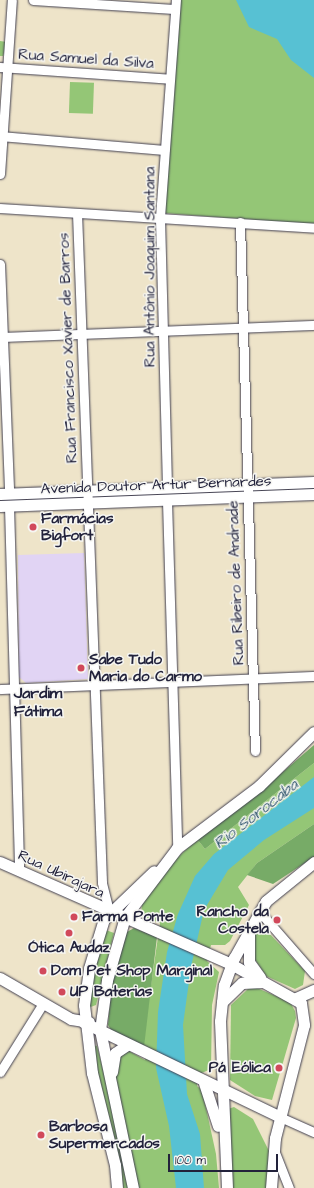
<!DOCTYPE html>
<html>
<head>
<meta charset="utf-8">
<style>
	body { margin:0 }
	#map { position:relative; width:314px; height:1188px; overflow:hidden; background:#eee4c9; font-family:"Architects Daughter",sans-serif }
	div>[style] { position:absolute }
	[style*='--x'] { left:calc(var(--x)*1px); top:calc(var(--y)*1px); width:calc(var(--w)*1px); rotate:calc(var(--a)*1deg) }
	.built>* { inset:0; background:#e1d4f4 }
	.green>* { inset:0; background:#94c676; transform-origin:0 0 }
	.forest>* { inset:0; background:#77ab67 }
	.water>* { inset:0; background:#57c1d3 }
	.roads { filter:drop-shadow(0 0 1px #413f50) drop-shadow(0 0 1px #413f50) }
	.minor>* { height:9px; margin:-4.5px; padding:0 4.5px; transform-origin:4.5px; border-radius:4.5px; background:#fff }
	.major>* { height:11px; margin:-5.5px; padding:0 5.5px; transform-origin:5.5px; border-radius:5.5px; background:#fff }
	.dots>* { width:11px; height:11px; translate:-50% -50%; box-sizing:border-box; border:2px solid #f6f6f2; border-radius:50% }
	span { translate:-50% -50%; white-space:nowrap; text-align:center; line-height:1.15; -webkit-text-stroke:3px #f6f6f2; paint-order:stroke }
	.street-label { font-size:15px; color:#22223b }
	.poi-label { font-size:15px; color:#22223b; font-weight:700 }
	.left { translate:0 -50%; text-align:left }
	.right { translate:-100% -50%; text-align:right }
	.neighbourhood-label { font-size:16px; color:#22223b; font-weight:700 }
	.water-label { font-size:16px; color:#355a70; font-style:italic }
	.scale { position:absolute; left:168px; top:1154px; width:110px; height:18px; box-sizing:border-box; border:2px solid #22223b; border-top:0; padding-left:5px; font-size:12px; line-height:14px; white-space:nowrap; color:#22223b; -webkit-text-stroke:3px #f6f6f2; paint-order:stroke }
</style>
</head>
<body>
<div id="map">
	<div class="built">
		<div style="clip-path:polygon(84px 553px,88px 679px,26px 683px,19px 677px,18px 555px)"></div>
	</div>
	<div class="green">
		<div style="clip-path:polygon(181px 0,314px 0,314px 225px,164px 213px)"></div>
		<div style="clip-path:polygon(0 41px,7px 42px,3px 56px,0 56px)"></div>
		<div style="left:70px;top:82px;width:24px;height:31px;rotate:2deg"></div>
		<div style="clip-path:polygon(314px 763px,314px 824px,257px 863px,238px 887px,249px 905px,230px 941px,225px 945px,211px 945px,207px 961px,219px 972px,212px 1005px,211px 1069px,197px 1075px,197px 1086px,202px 1090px,216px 1154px,219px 1188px,137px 1188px,114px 1074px,121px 1052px,129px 1051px,145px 1060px,143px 1041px,160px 923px,141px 916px,142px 903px,170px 865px,197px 839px,205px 849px)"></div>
		<div style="clip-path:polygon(257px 928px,265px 929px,305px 971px,303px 985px,295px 989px,266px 976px,254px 958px,253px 936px)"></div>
		<div style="clip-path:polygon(103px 929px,114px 933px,96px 1005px,88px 1008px,91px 973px)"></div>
		<div style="clip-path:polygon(249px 988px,257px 988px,290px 1002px,295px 1011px,296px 1018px,272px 1100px,255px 1096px,230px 1080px,231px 1005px)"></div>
		<div style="clip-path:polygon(91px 1045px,97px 1046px,115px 1116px,129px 1188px,120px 1188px)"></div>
		<div style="clip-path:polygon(234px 1107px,253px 1119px,269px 1151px,267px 1188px,233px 1188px,228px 1116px,228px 1109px)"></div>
	</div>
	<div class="forest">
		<div style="clip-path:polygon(314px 745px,314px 763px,205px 849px,197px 839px,254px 797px)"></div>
		<div style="clip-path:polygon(314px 824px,314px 857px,273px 884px,247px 875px,257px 863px)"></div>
		<div style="clip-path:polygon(134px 928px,157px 937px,144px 1047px,112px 1032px,108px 1025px,112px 977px,127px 932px)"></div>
	</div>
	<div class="water">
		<div style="clip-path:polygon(236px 0,314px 0,314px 78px,291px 60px,277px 39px,249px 27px)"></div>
		<div style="clip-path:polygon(314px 777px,314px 808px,264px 840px,228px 870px,204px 910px,191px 967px,183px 1025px,187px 1094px,200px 1134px,204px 1188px,176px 1188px,169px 1126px,156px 1068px,158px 1012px,167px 952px,178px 914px,195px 876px,214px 854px)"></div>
	</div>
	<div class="roads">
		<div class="minor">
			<div style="--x:33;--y:0;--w:141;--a:3.7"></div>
			<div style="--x:0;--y:67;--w:170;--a:4"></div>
			<div style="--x:0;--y:136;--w:165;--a:4.9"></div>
			<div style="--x:0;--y:174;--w:174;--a:-86.1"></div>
			<div style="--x:0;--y:208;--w:315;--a:3.6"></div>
			<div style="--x:77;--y:213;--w:670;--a:87.86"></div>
			<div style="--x:102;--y:883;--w:30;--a:76"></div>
			<div style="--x:240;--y:222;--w:529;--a:88.38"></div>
			<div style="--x:0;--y:264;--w:229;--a:87.7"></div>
			<div style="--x:0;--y:337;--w:314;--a:-2.2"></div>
			<div style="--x:167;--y:486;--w:269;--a:-91.5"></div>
			<div style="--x:160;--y:217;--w:218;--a:-85.8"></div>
			<div style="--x:167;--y:501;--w:347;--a:88.3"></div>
			<div style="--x:9;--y:506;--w:365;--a:88.4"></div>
			<div style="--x:0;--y:689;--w:314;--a:-2.4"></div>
			<div style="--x:259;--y:911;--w:84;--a:48.9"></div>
			<div style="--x:0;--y:1072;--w:79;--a:-57.9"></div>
			<div style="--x:280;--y:1117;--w:37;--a:24"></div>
			<div style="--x:274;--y:1150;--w:41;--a:68.5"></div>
		</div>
		<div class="major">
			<div style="--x:0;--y:494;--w:314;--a:-2.2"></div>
			<div style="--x:0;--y:506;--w:314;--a:-2.2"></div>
			<div style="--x:0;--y:862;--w:253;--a:23.8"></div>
			<div style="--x:231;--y:964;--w:80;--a:29.1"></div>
			<div style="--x:301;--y:1003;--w:22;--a:82"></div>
			<div style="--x:304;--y:1025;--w:117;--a:104.4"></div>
			<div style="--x:275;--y:1138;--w:50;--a:94.6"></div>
			<div style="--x:249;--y:934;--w:28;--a:90"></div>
			<div style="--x:249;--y:962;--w:19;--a:54"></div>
			<div style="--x:0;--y:978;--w:82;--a:30"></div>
			<div style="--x:71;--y:1019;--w:18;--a:9"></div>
			<div style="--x:296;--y:998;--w:20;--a:-24"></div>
			<div style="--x:222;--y:1002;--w:28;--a:-44"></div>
			<div style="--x:242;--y:983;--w:21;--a:-3"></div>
			<div style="--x:83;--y:1022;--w:219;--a:25.7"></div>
			<div style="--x:112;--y:1072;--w:19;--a:-81"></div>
			<div style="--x:115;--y:1053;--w:14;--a:-34"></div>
			<div style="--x:204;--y:1083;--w:45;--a:72"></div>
			<div style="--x:117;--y:1188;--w:23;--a:-95"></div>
			<div style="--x:115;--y:1165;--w:95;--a:-104"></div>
			<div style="--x:92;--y:1073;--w:68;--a:-96.7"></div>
			<div style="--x:84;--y:1005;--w:37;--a:-82"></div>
			<div style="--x:89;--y:968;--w:51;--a:-73"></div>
			<div style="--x:104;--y:919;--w:69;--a:-43.8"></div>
			<div style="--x:133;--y:1188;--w:161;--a:-101.8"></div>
			<div style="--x:100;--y:1030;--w:50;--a:-82"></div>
			<div style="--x:107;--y:980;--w:66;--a:-74.1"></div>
			<div style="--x:125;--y:917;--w:86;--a:-53"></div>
			<div style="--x:177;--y:848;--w:103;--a:-37.1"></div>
			<div style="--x:259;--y:786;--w:77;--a:-44.5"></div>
			<div style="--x:227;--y:1188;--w:167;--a:-92.4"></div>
			<div style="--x:220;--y:1021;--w:36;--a:-84"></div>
			<div style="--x:224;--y:985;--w:29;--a:-70"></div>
			<div style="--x:234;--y:958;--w:65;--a:-60.7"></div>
			<div style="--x:266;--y:901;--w:62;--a:-39.1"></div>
		</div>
	</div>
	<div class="dots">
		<div style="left:33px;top:527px;background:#d1495b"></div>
		<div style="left:81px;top:668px;background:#d1495b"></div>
		<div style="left:74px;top:917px;background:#d1495b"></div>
		<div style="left:277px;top:920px;background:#d1495b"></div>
		<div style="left:69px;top:933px;background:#d1495b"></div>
		<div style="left:43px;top:971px;background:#d1495b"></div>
		<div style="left:62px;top:992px;background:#d1495b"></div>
		<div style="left:279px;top:1068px;background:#d1495b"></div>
		<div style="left:41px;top:1135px;background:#d1495b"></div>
	</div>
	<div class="street-label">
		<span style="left:86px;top:59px;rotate:4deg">Rua Samuel da Silva</span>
		<span style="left:150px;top:267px;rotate:-90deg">Rua Antônio Joaquim Santana</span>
		<span style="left:68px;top:348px;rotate:-92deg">Rua Francisco Xavier de Barros</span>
		<span style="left:156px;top:485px;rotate:-2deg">Avenida Doutor Artur Bernardes</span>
		<span style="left:236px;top:583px;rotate:-92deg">Rua Ribeiro de Andrade</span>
		<span style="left:61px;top:874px;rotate:25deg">Rua Ubirajara</span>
	</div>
	<div class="poi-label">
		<span class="left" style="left:41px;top:527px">Farmácias<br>Bigfort</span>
		<span class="left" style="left:89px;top:668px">Sabe Tudo<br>Maria do Carmo</span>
		<span class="right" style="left:269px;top:920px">Rancho da<br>Costela</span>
		<span class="left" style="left:82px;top:917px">Farma Ponte</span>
		<span style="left:69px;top:948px">Ótica Audaz</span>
		<span class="left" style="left:51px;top:971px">Dom Pet Shop Marginal</span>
		<span class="left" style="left:70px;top:992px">UP Baterias</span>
		<span class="right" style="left:271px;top:1068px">Pá Eólica</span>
		<span class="left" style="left:49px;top:1135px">Barbosa<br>Supermercados</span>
	</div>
	<div class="neighbourhood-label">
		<span style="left:38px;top:702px">Jardim<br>Fátima</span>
	</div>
	<div class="water-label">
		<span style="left:256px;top:814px;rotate:-38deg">Rio Sorocaba</span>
	</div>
	<div class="scale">100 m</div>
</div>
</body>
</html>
